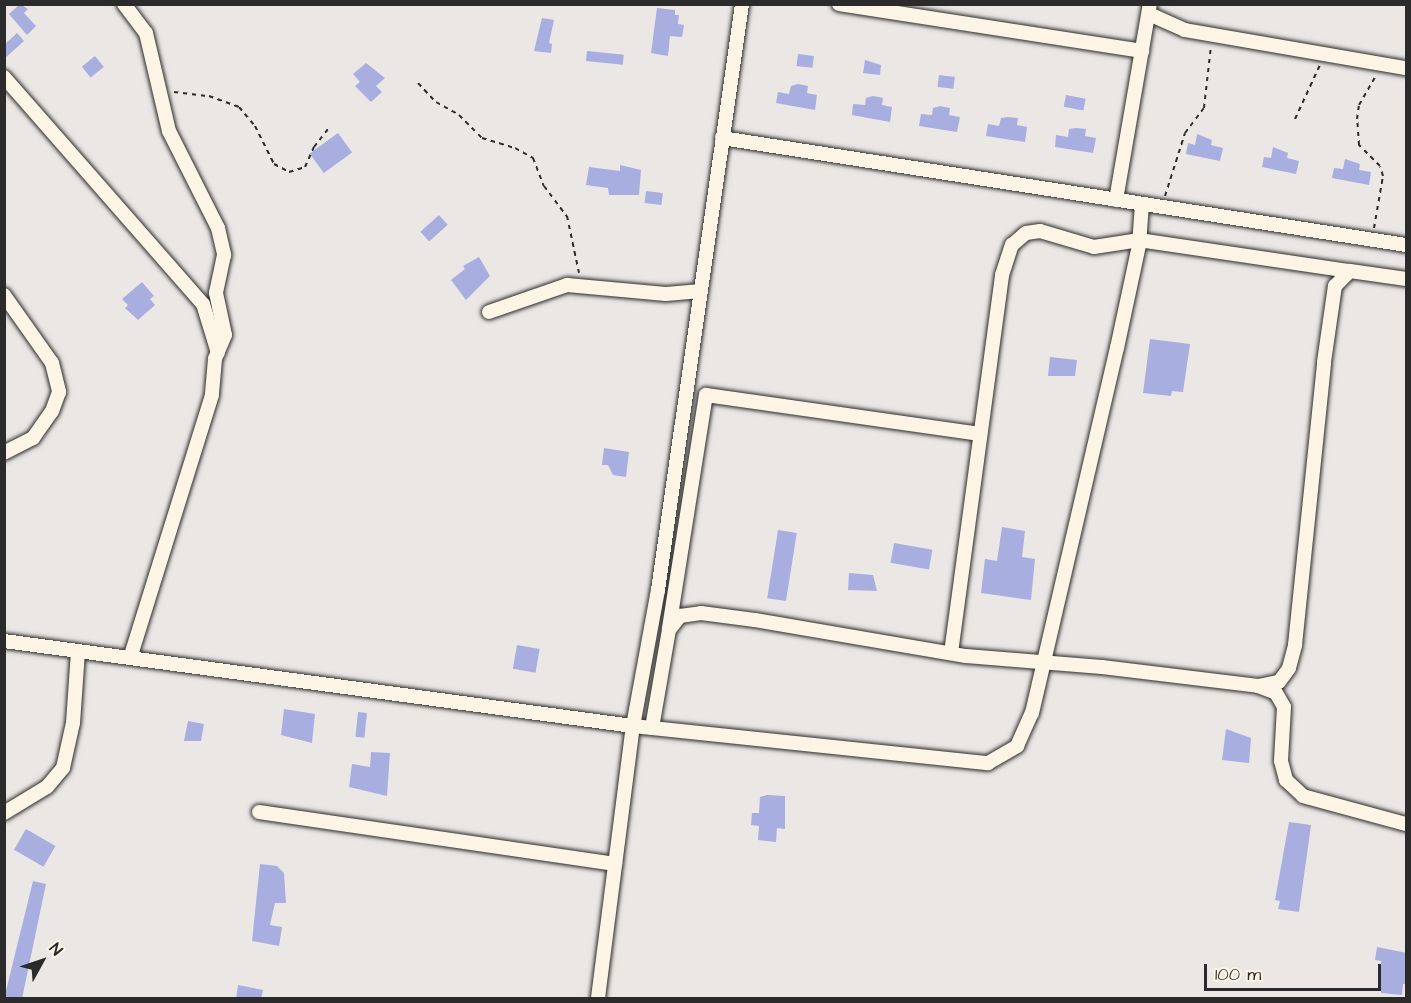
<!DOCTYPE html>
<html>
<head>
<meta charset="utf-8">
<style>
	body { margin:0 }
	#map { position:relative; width:1411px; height:1003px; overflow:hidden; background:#ebe7e4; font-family:"Architects Daughter",sans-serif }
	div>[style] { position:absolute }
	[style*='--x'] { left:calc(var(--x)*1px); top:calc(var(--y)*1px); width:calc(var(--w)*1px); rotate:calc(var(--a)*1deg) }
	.building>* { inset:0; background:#a8aedf; transform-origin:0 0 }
	.path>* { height:2px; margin-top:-1px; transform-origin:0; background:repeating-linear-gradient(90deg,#2b2b2b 0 4.5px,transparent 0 9px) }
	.roads { filter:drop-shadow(0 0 2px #2b2b2b) drop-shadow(0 0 2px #2b2b2b) }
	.minor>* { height:14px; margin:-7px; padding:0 7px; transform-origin:7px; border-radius:7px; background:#fcf5e5 }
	span { translate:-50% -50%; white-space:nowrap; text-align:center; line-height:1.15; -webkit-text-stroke:6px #fcf5e5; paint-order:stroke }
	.frame { position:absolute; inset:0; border:6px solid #2b2b2b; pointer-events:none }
	.north { position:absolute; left:12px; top:931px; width:60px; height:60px; -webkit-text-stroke:4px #fcf5e5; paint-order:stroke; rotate:50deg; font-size:16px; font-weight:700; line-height:24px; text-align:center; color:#2b2b2b }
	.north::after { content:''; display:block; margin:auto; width:21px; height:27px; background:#2b2b2b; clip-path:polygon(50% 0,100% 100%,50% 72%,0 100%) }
	.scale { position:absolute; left:1204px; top:964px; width:177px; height:27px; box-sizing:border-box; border:3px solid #2b2b2b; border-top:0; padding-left:8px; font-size:18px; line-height:21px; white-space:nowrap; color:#2b2b2b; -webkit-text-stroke:4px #fcf5e5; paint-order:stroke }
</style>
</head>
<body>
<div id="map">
	<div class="building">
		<div style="clip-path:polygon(20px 4px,28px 9px,24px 13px,36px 26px,27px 35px,9px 14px)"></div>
		<div style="clip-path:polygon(657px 8px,675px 10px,675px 15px,679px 15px,678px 24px,684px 25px,682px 37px,670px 36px,668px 56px,651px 53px)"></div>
		<div style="clip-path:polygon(542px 18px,554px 20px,549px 43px,552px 44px,551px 53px,534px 51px)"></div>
		<div style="clip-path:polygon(17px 33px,24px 41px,4px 59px,4px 45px)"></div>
		<div style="left:587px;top:51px;width:37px;height:10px;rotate:6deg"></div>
		<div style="left:798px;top:54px;width:16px;height:12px;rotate:7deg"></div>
		<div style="left:95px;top:56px;width:14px;height:17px;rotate:51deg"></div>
		<div style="clip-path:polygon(865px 60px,881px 65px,880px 75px,863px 73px)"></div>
		<div style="clip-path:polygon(366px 63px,385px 78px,376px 86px,382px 92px,371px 102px,355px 86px,360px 82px,353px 74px)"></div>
		<div style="left:939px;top:75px;width:16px;height:12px;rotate:7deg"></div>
		<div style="clip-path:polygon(798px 84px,808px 86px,807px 93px,817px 95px,815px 110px,776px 103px,778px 92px,789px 94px,791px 86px)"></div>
		<div style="left:1066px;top:95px;width:20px;height:12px;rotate:11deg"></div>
		<div style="clip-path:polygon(873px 96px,883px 98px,882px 105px,892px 107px,890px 122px,852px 115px,853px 104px,865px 105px,866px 98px)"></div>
		<div style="clip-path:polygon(940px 106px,950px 108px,949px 115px,960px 117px,957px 132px,919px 126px,921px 114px,932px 115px,933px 108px)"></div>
		<div style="clip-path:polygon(1008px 117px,1018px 118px,1017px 125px,1027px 127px,1025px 142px,986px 136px,988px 124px,999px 126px,1001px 118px)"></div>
		<div style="clip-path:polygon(1076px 128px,1086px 129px,1085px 136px,1096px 138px,1093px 153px,1055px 147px,1056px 135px,1068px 137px,1069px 129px)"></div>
		<div style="left:338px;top:133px;width:24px;height:35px;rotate:54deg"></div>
		<div style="clip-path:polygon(1197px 134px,1212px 140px,1211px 145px,1223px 148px,1220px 161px,1186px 154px,1188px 143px,1195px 145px)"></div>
		<div style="clip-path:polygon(1273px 147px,1288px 153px,1287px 158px,1299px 161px,1296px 174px,1262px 167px,1264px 157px,1271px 158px)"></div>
		<div style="clip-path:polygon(1345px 159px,1360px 164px,1359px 170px,1371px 172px,1369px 185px,1332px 178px,1334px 168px,1343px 169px)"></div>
		<div style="clip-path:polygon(620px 165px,641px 170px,639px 195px,609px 195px,608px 188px,586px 185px,589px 167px,620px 171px)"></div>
		<div style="left:646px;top:191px;width:17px;height:12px;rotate:7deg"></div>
		<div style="left:439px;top:215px;width:13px;height:25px;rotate:48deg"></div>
		<div style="clip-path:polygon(479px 257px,490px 276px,466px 300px,451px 280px,465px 269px,463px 266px)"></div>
		<div style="clip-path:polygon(142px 282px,154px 296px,150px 299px,155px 305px,138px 320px,125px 308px,128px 305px,122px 299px)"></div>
		<div style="clip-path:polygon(1150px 339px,1190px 344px,1183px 392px,1172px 391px,1171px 396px,1143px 393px)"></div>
		<div style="clip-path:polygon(1050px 357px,1077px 360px,1075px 376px,1048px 376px)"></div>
		<div style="clip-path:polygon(604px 448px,629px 452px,626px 477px,613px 475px,608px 465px,602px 465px)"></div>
		<div style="clip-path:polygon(1002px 527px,1025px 531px,1022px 557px,1035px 559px,1031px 600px,981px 593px,985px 559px,997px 561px)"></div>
		<div style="left:778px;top:530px;width:19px;height:69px;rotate:9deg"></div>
		<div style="left:894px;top:543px;width:39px;height:20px;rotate:10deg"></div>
		<div style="clip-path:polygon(849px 573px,873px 575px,877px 591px,848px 590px)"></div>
		<div style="left:517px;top:645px;width:23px;height:24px;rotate:10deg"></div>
		<div style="clip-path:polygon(284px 709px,315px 714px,312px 743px,281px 735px)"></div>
		<div style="left:358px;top:712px;width:9px;height:25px;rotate:6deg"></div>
		<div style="clip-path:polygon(188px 721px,204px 724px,201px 741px,184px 741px)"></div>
		<div style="clip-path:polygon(1226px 729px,1251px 738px,1249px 763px,1222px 760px)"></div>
		<div style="clip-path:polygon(371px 752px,390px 753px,387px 796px,349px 787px,352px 764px,370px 767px)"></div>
		<div style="clip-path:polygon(767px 795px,785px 796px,785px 829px,777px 828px,776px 842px,758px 840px,759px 826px,751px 825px,752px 813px,759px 813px,760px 797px)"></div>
		<div style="clip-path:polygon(1289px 822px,1311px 825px,1299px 912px,1278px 909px,1280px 901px,1275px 900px)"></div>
		<div style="left:26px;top:829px;width:34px;height:24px;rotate:30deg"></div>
		<div style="clip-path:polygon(260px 864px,277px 866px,284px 873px,286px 903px,275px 903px,270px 925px,282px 927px,279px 946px,252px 941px)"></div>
		<div style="clip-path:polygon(33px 881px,46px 884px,24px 989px,22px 999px,4px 999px)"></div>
		<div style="clip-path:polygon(1377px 947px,1407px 953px,1407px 984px,1403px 984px,1402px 995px,1381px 993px,1381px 961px,1375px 960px)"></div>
		<div style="clip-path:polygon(238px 985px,263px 990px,261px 999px,236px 999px)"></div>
	</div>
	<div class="path">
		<div style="--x:418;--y:83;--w:26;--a:47"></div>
		<div style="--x:436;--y:102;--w:26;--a:29"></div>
		<div style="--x:459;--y:115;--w:33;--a:45"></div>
		<div style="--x:482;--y:138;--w:34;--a:17"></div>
		<div style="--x:515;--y:148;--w:21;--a:29"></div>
		<div style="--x:533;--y:158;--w:30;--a:69"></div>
		<div style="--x:544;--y:186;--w:38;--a:53"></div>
		<div style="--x:567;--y:216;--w:58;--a:78.1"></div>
		<div style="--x:174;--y:92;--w:35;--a:7"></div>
		<div style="--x:209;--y:96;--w:32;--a:20"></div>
		<div style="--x:239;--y:107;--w:25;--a:50"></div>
		<div style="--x:255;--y:126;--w:42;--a:63.4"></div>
		<div style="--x:274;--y:164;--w:17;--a:28"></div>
		<div style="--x:289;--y:172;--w:17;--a:-17"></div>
		<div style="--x:305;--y:167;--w:22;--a:-66"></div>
		<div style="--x:314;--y:147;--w:23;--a:-52"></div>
		<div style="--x:1295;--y:119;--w:60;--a:-65.2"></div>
		<div style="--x:1165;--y:196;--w:66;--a:-72.4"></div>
		<div style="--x:1185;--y:133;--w:31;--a:-53"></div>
		<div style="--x:1204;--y:108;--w:62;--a:-83.6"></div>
		<div style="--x:1374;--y:228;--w:53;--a:-80.2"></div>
		<div style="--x:1383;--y:176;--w:10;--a:-107"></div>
		<div style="--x:1380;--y:166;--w:30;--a:-135"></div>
		<div style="--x:1359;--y:145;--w:26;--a:-94"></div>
		<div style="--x:1357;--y:119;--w:14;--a:-82"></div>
		<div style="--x:1359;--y:105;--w:34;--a:-60"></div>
	</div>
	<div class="roads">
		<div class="minor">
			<div style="--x:124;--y:4;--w:36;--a:53"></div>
			<div style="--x:146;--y:33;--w:101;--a:76.8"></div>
			<div style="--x:169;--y:131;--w:109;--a:63.2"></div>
			<div style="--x:218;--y:228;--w:28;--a:77"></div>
			<div style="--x:224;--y:255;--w:39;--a:102"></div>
			<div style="--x:216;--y:293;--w:43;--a:77.9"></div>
			<div style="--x:225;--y:335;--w:26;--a:113"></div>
			<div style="--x:215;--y:359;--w:36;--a:95"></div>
			<div style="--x:212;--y:395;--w:275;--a:107.3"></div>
			<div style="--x:839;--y:4;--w:307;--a:8.8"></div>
			<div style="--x:1149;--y:14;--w:39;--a:24"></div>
			<div style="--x:1185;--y:30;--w:224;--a:9.8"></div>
			<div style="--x:4;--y:77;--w:302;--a:48.8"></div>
			<div style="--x:203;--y:304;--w:51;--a:73"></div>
			<div style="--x:722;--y:138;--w:692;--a:8.89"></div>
			<div style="--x:1116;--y:200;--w:199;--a:-80.2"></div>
			<div style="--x:4;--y:295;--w:83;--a:54.8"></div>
			<div style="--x:52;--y:363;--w:30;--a:76"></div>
			<div style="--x:59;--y:392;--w:20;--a:110"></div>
			<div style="--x:52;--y:411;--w:33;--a:125"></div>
			<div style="--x:33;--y:438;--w:33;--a:153"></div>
			<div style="--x:489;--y:312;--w:83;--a:-19.1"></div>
			<div style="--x:567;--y:285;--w:99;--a:5.2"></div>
			<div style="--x:666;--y:294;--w:32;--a:-5"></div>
			<div style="--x:669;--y:628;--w:236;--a:-81"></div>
			<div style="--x:706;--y:395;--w:277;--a:8.1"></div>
			<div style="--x:4;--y:641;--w:635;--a:7.7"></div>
			<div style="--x:633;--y:726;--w:357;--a:6"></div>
			<div style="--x:988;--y:763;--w:34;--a:-30"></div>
			<div style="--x:1017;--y:746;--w:36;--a:-66"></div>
			<div style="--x:1032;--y:713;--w:375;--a:-76.9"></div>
			<div style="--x:1117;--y:348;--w:105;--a:-77.9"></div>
			<div style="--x:1139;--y:245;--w:41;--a:-85.8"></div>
			<div style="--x:951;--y:653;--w:381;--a:-82.3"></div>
			<div style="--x:1002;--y:275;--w:32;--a:-72"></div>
			<div style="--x:1012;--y:245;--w:18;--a:-41"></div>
			<div style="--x:1026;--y:233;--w:14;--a:-8"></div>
			<div style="--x:1040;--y:231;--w:56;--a:16.5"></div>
			<div style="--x:1094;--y:247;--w:46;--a:-8.8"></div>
			<div style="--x:1139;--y:240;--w:213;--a:8.4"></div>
			<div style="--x:1258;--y:686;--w:21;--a:-11"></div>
			<div style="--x:1279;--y:682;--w:17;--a:-54"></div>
			<div style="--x:1289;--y:668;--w:24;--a:-75"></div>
			<div style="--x:1295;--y:645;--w:284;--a:-84.1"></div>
			<div style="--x:1324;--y:362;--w:77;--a:-81.8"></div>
			<div style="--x:1335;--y:286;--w:21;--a:-45"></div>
			<div style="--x:1350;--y:271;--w:57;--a:8.1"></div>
			<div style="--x:652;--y:728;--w:99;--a:-80.2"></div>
			<div style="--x:669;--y:630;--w:18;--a:-52"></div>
			<div style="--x:680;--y:616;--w:21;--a:-8"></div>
			<div style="--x:701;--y:613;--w:54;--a:7.4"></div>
			<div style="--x:755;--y:620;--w:214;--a:9.7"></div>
			<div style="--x:966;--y:656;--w:136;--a:4.6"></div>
			<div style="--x:1102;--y:667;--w:157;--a:6.9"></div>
			<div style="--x:1258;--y:686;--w:19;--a:21"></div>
			<div style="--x:1276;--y:693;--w:16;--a:60"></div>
			<div style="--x:1284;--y:707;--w:54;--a:93.2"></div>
			<div style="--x:1281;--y:761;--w:20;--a:75"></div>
			<div style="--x:1286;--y:780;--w:23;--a:43"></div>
			<div style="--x:1303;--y:796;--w:107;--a:15.2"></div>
			<div style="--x:259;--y:812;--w:360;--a:8.3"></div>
			<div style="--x:4;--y:813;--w:50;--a:-31.2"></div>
			<div style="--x:47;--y:787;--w:25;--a:-50"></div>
			<div style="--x:63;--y:768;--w:46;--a:-77.5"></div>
			<div style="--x:73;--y:723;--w:72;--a:-86"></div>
			<div style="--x:598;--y:998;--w:274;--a:-82.7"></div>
			<div style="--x:633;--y:726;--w:138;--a:-79.6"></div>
			<div style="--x:658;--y:590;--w:592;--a:-81.84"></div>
		</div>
	</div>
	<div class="frame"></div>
	<div class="north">N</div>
	<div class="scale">100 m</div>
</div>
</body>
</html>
